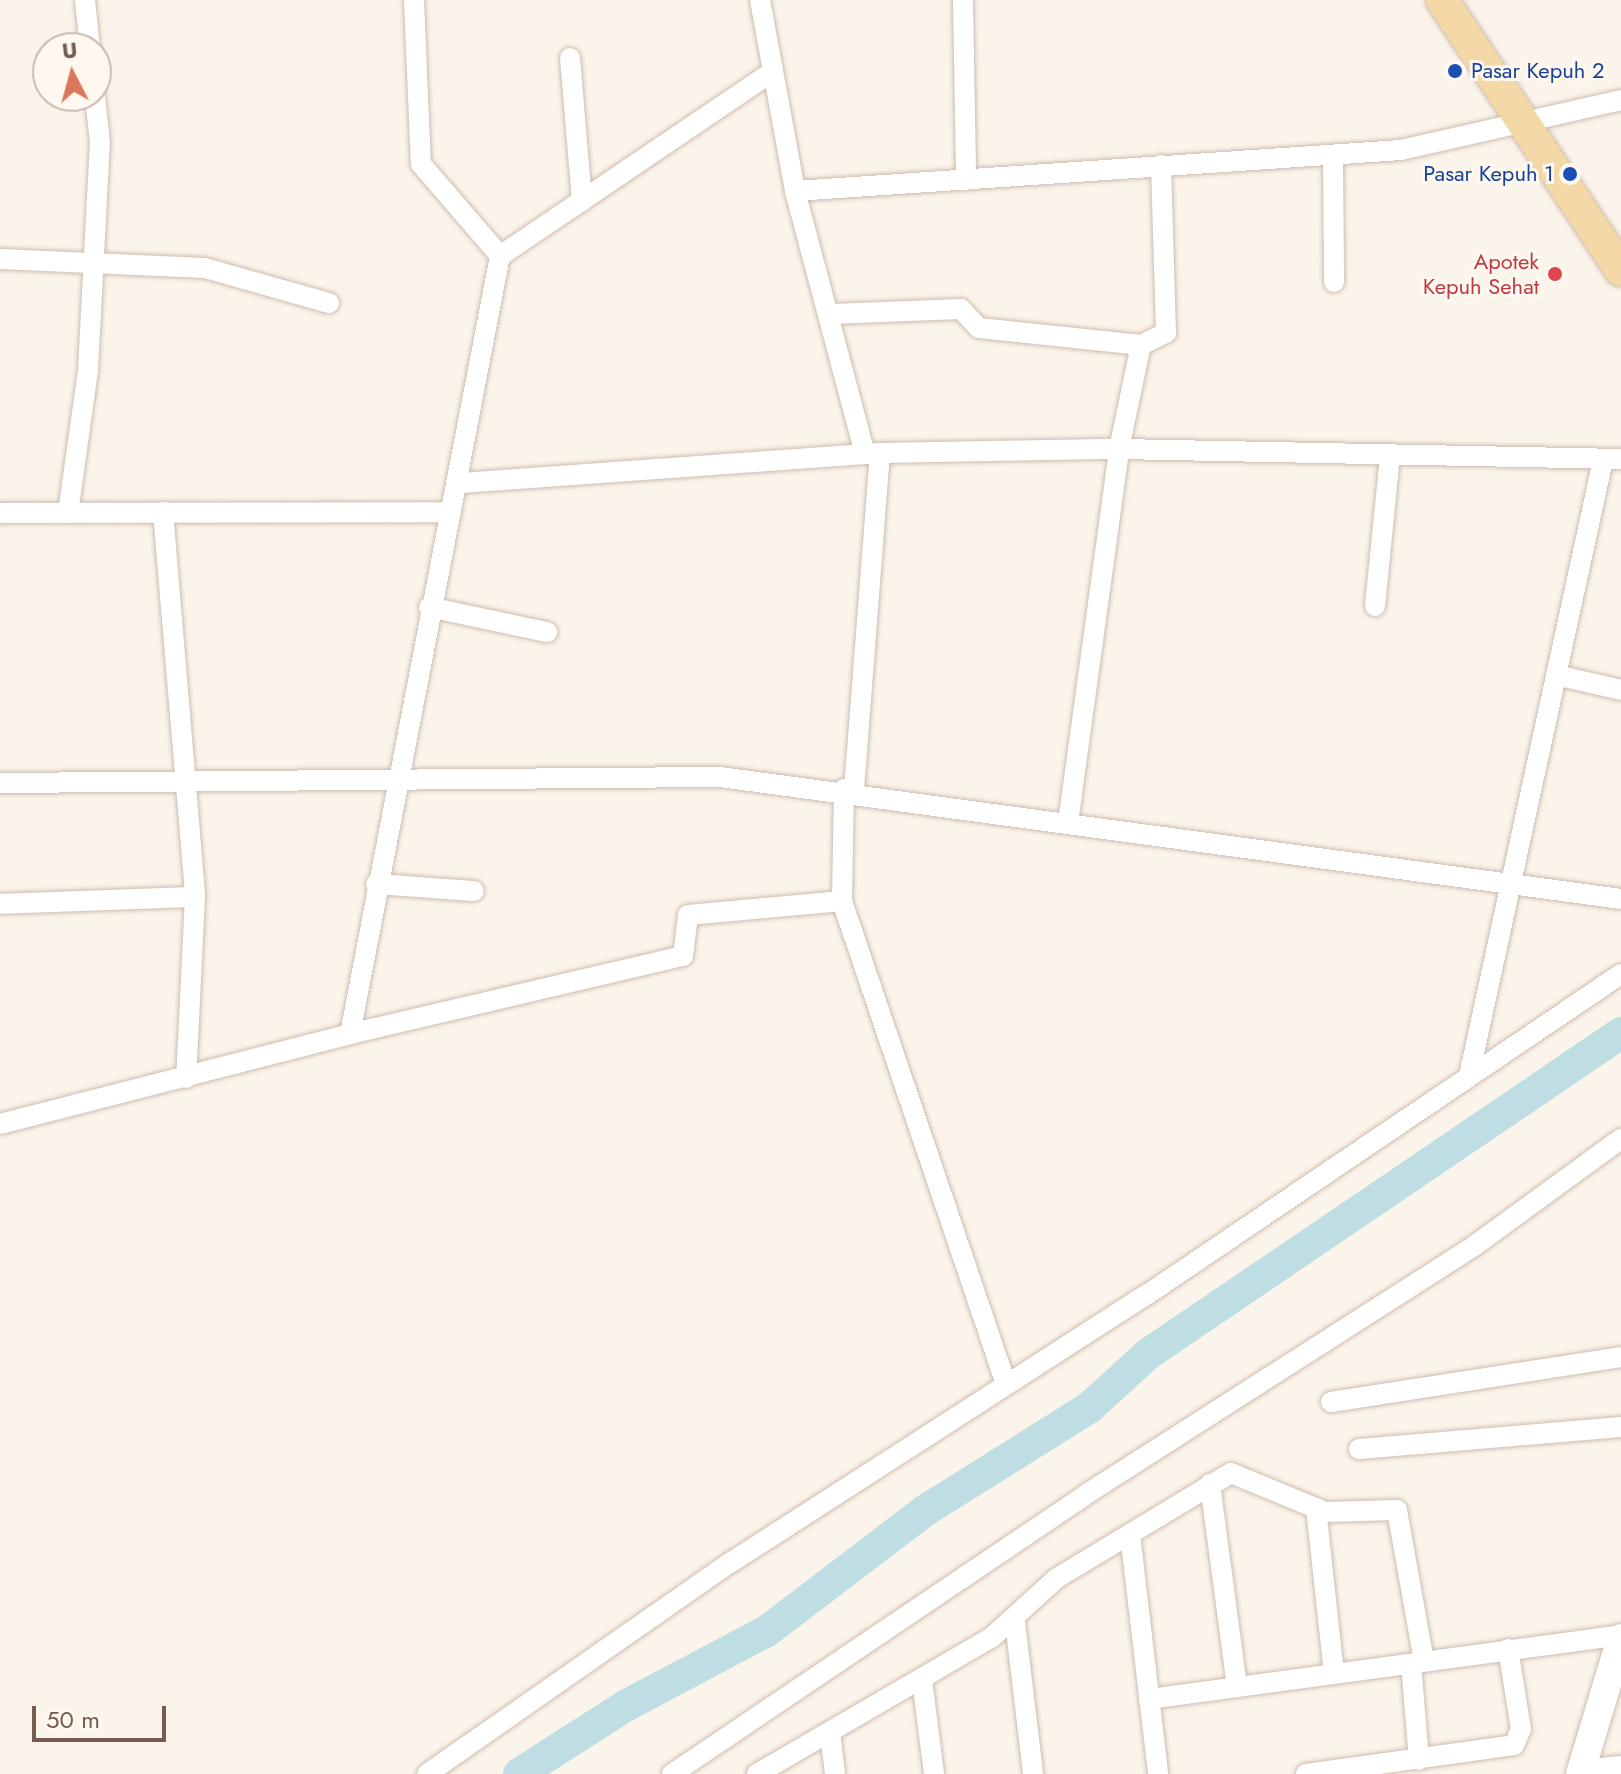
<!DOCTYPE html>
<html>
<head>
<meta charset="utf-8">
<style>
	body { margin:0 }
	#map { position:relative; width:1621px; height:1774px; overflow:hidden; background:#fbf4ea; font-family:Jost,sans-serif }
	div>[style] { position:absolute }
	[style*='--x'] { left:calc(var(--x)*1px); top:calc(var(--y)*1px); width:calc(var(--w)*1px); rotate:calc(var(--a)*1deg) }
	.river>* { height:32px; margin:-16px; padding:0 16px; transform-origin:16px; border-radius:16px; background:#bfdee4 }
	.roads { filter:drop-shadow(0 0 2px #cdbdb0) drop-shadow(0 0 2px #cdbdb0) }
	.street>* { height:20px; margin:-10px; padding:0 10px; transform-origin:10px; border-radius:10px; background:#fff }
	.secondary>* { height:28px; margin:-14px; padding:0 14px; transform-origin:14px; border-radius:14px; background:#fff }
	.primary>* { height:32px; margin:-16px; padding:0 16px; transform-origin:16px; border-radius:16px; background:#f4d8a8 }
	.dots>* { width:22px; height:22px; translate:-50% -50%; box-sizing:border-box; border:4px solid #fef8f0; border-radius:50% }
	span { translate:-50% -50%; white-space:nowrap; text-align:center; line-height:1.15; -webkit-text-stroke:6px #fef8f0; paint-order:stroke }
	.transit-label { font-size:22px; color:#164399 }
	.left { translate:0 -50%; text-align:left }
	.right { translate:-100% -50%; text-align:right }
	.health-label { font-size:22px; color:#be3a42 }
	.north { position:absolute; left:32px; top:32px; width:80px; height:80px; box-sizing:border-box; background:#fef8f0; border:2px solid #c7bab0; border-radius:50%; rotate:354deg; font-size:22px; font-weight:700; line-height:32px; text-align:center; color:#745c4f }
	.north::after { content:''; display:block; margin:auto; width:28px; height:36px; background:#db7759; clip-path:polygon(50% 0,100% 100%,50% 72%,0 100%) }
	.scale { position:absolute; left:32px; top:1706px; width:134px; height:36px; box-sizing:border-box; border:4px solid #745c4f; border-top:0; padding-left:10px; font-size:24px; line-height:28px; white-space:nowrap; color:#745c4f; -webkit-text-stroke:6px #fef8f0; paint-order:stroke }
</style>
</head>
<body>
<div id="map">
	<div class="river">
		<div style="--x:519;--y:1774;--w:128;--a:-32.6"></div>
		<div style="--x:627;--y:1705;--w:158;--a:-27.9"></div>
		<div style="--x:767;--y:1631;--w:200;--a:-37.3"></div>
		<div style="--x:926;--y:1510;--w:194;--a:-32.1"></div>
		<div style="--x:1090;--y:1407;--w:79;--a:-42.4"></div>
		<div style="--x:1148;--y:1354;--w:572;--a:-34.16"></div>
	</div>
	<div class="roads">
		<div class="street">
			<div style="--x:85;--y:0;--w:48;--a:84.1"></div>
			<div style="--x:414;--y:0;--w:164;--a:87.6"></div>
			<div style="--x:421;--y:164;--w:121;--a:49.3"></div>
			<div style="--x:760;--y:0;--w:194;--a:79.6"></div>
			<div style="--x:795;--y:191;--w:272;--a:75.1"></div>
			<div style="--x:963;--y:0;--w:180;--a:89"></div>
			<div style="--x:570;--y:58;--w:144;--a:85.2"></div>
			<div style="--x:1333;--y:157;--w:125;--a:89.5"></div>
			<div style="--x:795;--y:191;--w:607;--a:-3.87"></div>
			<div style="--x:1401;--y:150;--w:226;--a:-12.8"></div>
			<div style="--x:0;--y:259;--w:205;--a:2.5"></div>
			<div style="--x:205;--y:268;--w:129;--a:15.8"></div>
			<div style="--x:831;--y:314;--w:130;--a:-2.2"></div>
			<div style="--x:961;--y:309;--w:26;--a:47"></div>
			<div style="--x:979;--y:328;--w:163;--a:6"></div>
			<div style="--x:461;--y:483;--w:420;--a:-4.1"></div>
			<div style="--x:880;--y:453;--w:239;--a:-1"></div>
			<div style="--x:1119;--y:449;--w:502;--a:1.14"></div>
			<div style="--x:163;--y:512;--w:386;--a:85.2"></div>
			<div style="--x:195;--y:897;--w:181;--a:92.8"></div>
			<div style="--x:0;--y:513;--w:451;--a:-0.1"></div>
			<div style="--x:68;--y:513;--w:144;--a:-82"></div>
			<div style="--x:88;--y:370;--w:227;--a:-87"></div>
			<div style="--x:100;--y:143;--w:47;--a:-96.1"></div>
			<div style="--x:1375;--y:606;--w:151;--a:-84.3"></div>
			<div style="--x:429;--y:607;--w:121;--a:12"></div>
			<div style="--x:1556;--y:675;--w:67;--a:13"></div>
			<div style="--x:0;--y:783;--w:720;--a:-0.48"></div>
			<div style="--x:720;--y:777;--w:909;--a:7.71"></div>
			<div style="--x:854;--y:790;--w:338;--a:-85.6"></div>
			<div style="--x:1068;--y:823;--w:377;--a:-82.2"></div>
			<div style="--x:1119;--y:449;--w:106;--a:-78.1"></div>
			<div style="--x:1141;--y:345;--w:28;--a:-26"></div>
			<div style="--x:1166;--y:333;--w:168;--a:-91.7"></div>
			<div style="--x:376;--y:884;--w:98;--a:4.1"></div>
			<div style="--x:842;--y:901;--w:112;--a:-89"></div>
			<div style="--x:0;--y:904;--w:195;--a:-2.1"></div>
			<div style="--x:350;--y:1034;--w:342;--a:-13.2"></div>
			<div style="--x:683;--y:956;--w:41;--a:-83"></div>
			<div style="--x:688;--y:915;--w:155;--a:-5.2"></div>
			<div style="--x:842;--y:901;--w:510;--a:71.25"></div>
			<div style="--x:1469;--y:1076;--w:630;--a:-77.73"></div>
			<div style="--x:0;--y:1124;--w:361;--a:-14.4"></div>
			<div style="--x:350;--y:1034;--w:792;--a:-79.09"></div>
			<div style="--x:500;--y:256;--w:325;--a:-34.1"></div>
			<div style="--x:1331;--y:1402;--w:293;--a:-8.8"></div>
			<div style="--x:1359;--y:1449;--w:263;--a:-4.8"></div>
			<div style="--x:1210;--y:1484;--w:205;--a:82.4"></div>
			<div style="--x:1316;--y:1508;--w:167;--a:83.8"></div>
			<div style="--x:1130;--y:1534;--w:242;--a:83.3"></div>
			<div style="--x:1015;--y:1622;--w:153;--a:83.2"></div>
			<div style="--x:1411;--y:1664;--w:96;--a:85.2"></div>
			<div style="--x:922;--y:1680;--w:95;--a:82.7"></div>
			<div style="--x:1149;--y:1699;--w:476;--a:-7.7"></div>
			<div style="--x:830;--y:1732;--w:42;--a:83.2"></div>
			<div style="--x:1581;--y:1770;--w:40;--a:-5.7"></div>
			<div style="--x:427;--y:1774;--w:369;--a:-34.9"></div>
			<div style="--x:730;--y:1563;--w:497;--a:-32.8"></div>
			<div style="--x:1148;--y:1294;--w:571;--a:-34.08"></div>
			<div style="--x:672;--y:1774;--w:498;--a:-34"></div>
			<div style="--x:1085;--y:1495;--w:462;--a:-32.6"></div>
			<div style="--x:1474;--y:1246;--w:182;--a:-36.1"></div>
			<div style="--x:757;--y:1774;--w:271;--a:-30.2"></div>
			<div style="--x:991;--y:1638;--w:89;--a:-42.3"></div>
			<div style="--x:1057;--y:1578;--w:203;--a:-31.1"></div>
			<div style="--x:1231;--y:1473;--w:102;--a:22.5"></div>
			<div style="--x:1325;--y:1512;--w:72;--a:-1.6"></div>
			<div style="--x:1397;--y:1510;--w:153;--a:79.9"></div>
			<div style="--x:1306;--y:1774;--w:210;--a:-7.9"></div>
			<div style="--x:1514;--y:1745;--w:17;--a:-66"></div>
			<div style="--x:1521;--y:1729;--w:81;--a:-99.2"></div>
		</div>
		<div class="secondary">
			<div style="--x:1580;--y:1774;--w:142;--a:-73.2"></div>
		</div>
		<div class="primary">
			<div style="--x:1442;--y:0;--w:324;--a:56.5"></div>
		</div>
	</div>
	<div class="dots">
		<div style="left:1455px;top:71px;background:#1a4fb4"></div>
		<div style="left:1570px;top:174px;background:#1a4fb4"></div>
		<div style="left:1555px;top:274px;background:#e0444e"></div>
	</div>
	<div class="transit-label">
		<span class="left" style="left:1471px;top:71px">Pasar Kepuh 2</span>
		<span class="right" style="left:1554px;top:174px">Pasar Kepuh 1</span>
	</div>
	<div class="health-label">
		<span class="right" style="left:1539px;top:274px">Apotek<br>Kepuh Sehat</span>
	</div>
	<div class="north">U</div>
	<div class="scale">50 m</div>
</div>
</body>
</html>
